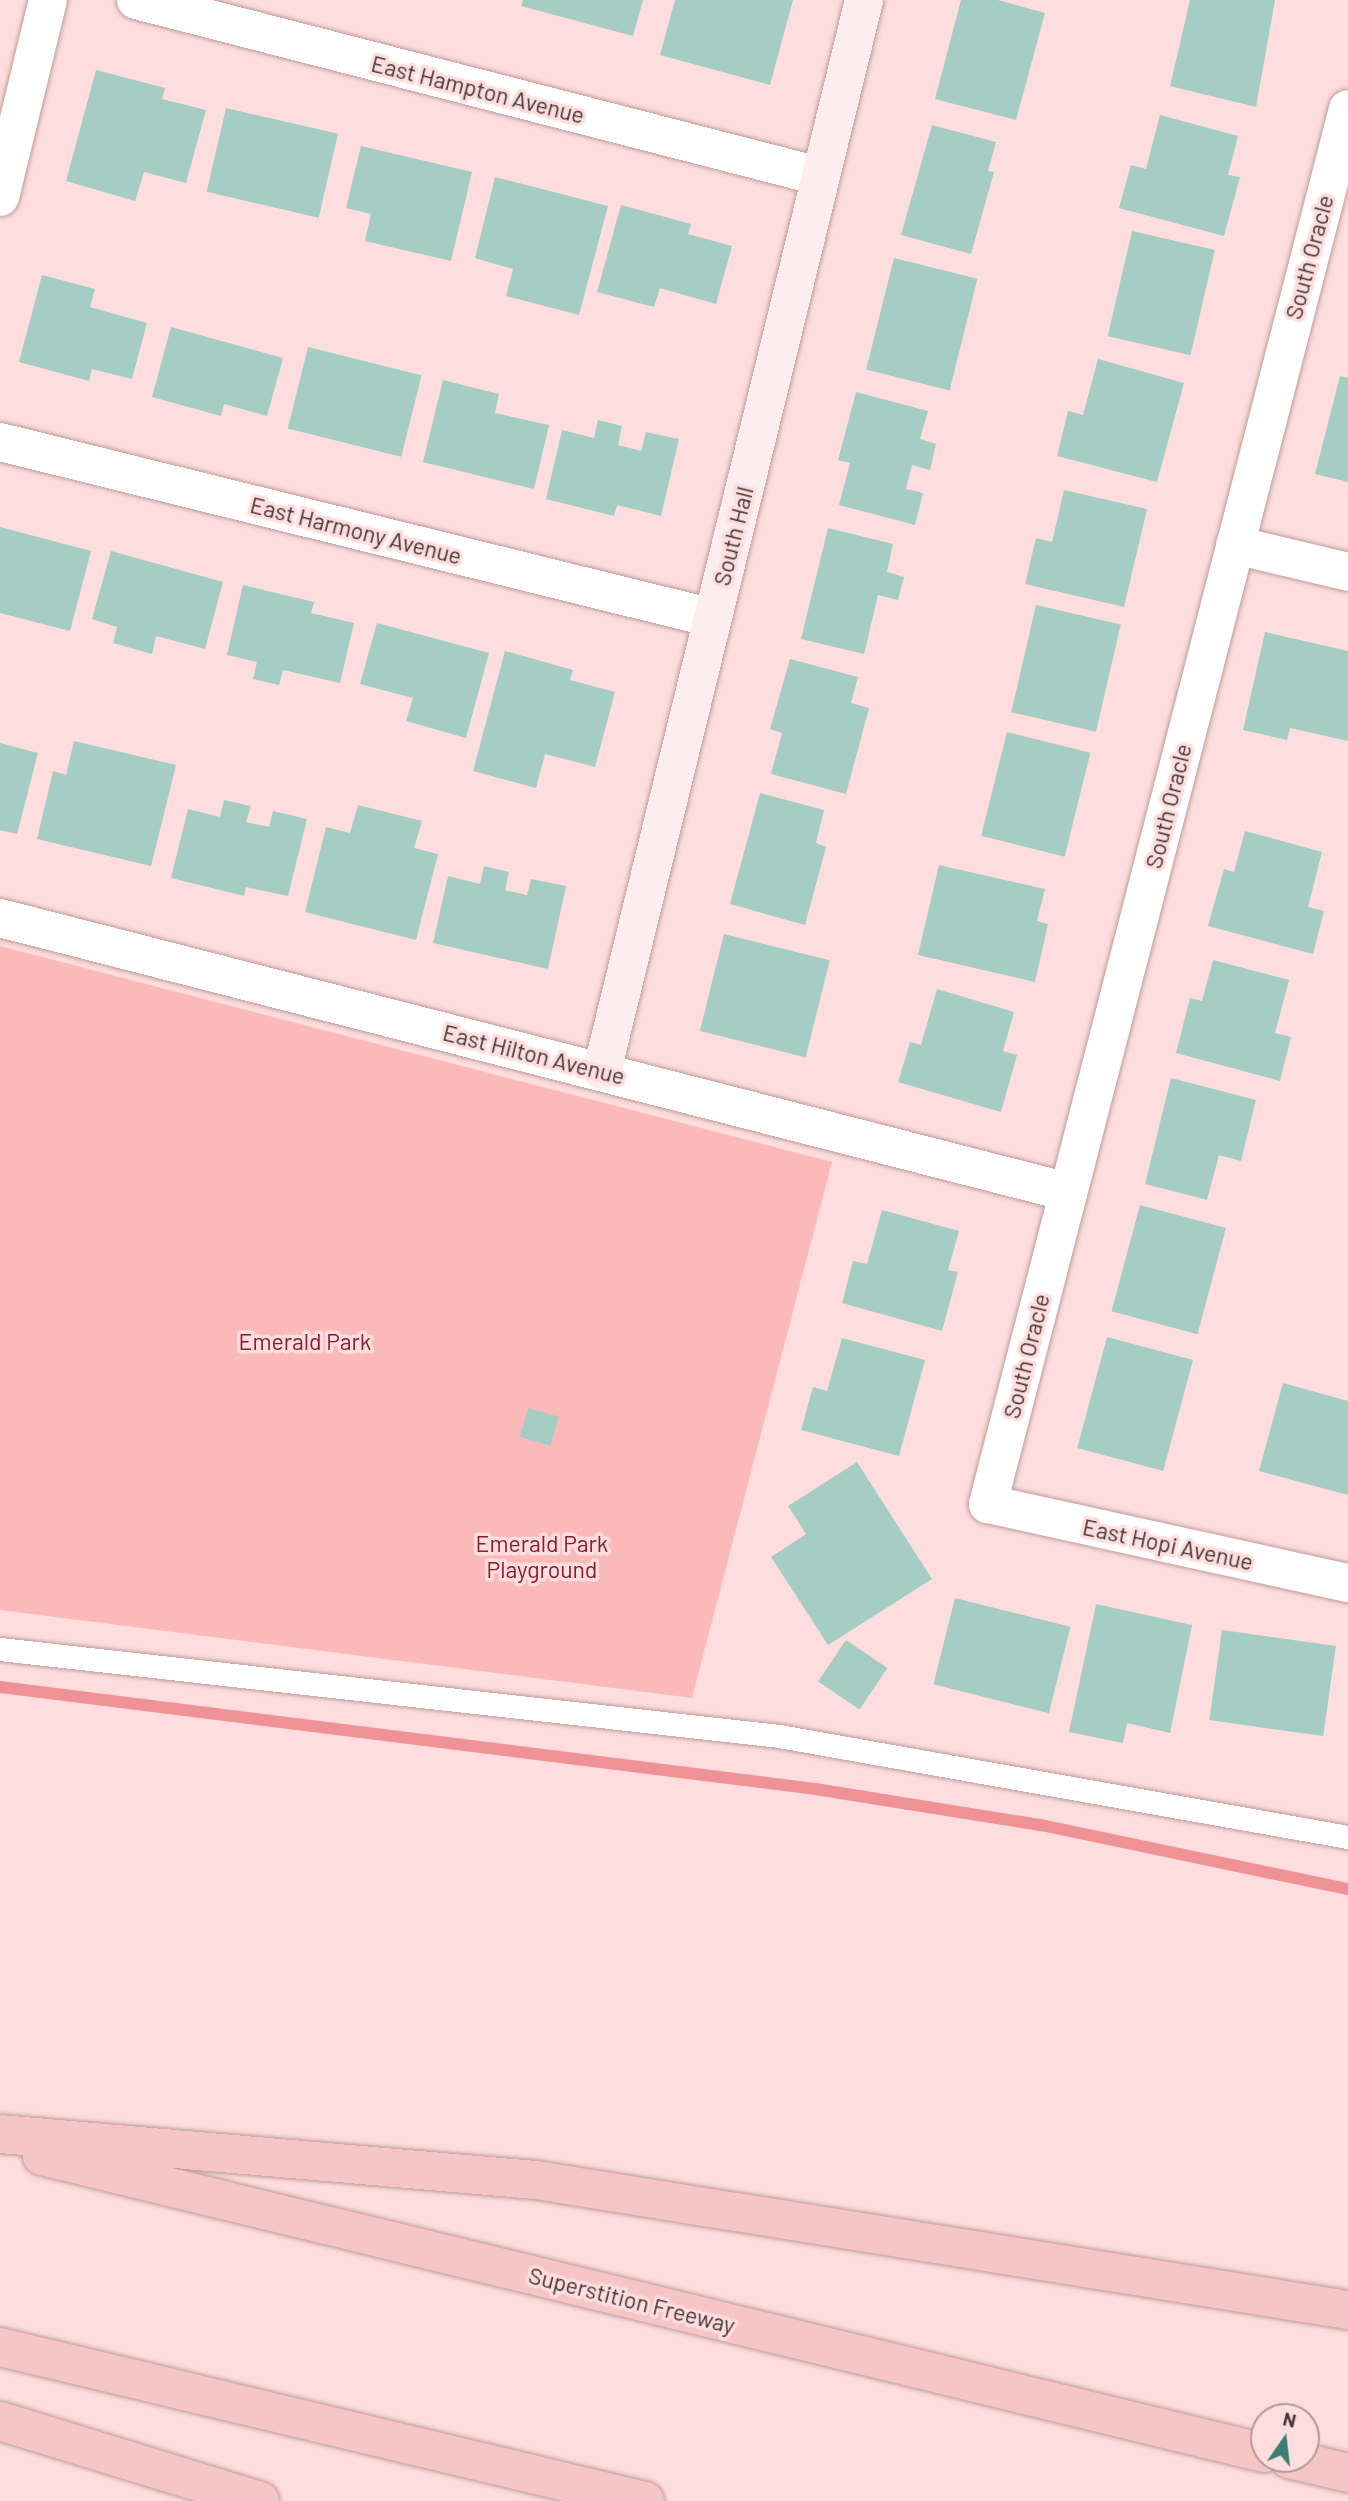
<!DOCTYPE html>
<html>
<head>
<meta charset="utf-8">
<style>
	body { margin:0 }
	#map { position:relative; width:1348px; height:2501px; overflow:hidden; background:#fddddd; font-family:Barlow,sans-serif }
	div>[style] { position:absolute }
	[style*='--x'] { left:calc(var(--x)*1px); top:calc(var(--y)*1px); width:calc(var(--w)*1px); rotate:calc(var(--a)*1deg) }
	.green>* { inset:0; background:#fcb9ba }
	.stream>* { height:12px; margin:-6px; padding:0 6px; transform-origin:6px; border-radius:6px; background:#ef9296 }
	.building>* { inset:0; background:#a5cdc4; transform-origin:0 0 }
	.roads { filter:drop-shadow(0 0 2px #c09c9c) drop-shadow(0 0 2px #c09c9c) }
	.lane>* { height:23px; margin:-11.5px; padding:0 11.5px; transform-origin:11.5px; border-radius:11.5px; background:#fff }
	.street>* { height:38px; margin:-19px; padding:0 19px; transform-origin:19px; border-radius:19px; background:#fff }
	.secondary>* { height:38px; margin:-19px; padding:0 19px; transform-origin:19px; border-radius:19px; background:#fceeee }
	.highway>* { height:38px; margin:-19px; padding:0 19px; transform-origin:19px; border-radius:19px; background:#f6c5c5 }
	span { translate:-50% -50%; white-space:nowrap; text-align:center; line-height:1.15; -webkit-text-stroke:7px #fddddd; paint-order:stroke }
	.street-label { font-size:23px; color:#453636 }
	.park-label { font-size:23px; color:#891c2d }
	.north { position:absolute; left:1250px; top:2403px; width:70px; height:70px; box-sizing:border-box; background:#fddddd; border:2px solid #b39a9a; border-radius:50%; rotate:14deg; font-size:19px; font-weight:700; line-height:28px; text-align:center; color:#453636 }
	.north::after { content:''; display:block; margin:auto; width:24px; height:32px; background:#3a7e73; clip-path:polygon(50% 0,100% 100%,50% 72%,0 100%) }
</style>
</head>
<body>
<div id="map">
	<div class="green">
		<div style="clip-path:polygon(0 946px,832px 1162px,692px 1698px,0 1610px)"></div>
	</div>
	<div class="stream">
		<div style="--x:0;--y:1687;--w:821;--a:7.13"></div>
		<div style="--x:815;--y:1789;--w:229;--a:9.1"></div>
		<div style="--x:1041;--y:1825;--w:314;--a:11.8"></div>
	</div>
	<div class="building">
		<div style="clip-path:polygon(523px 0,643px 0,633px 36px,521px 6px)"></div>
		<div style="clip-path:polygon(675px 0,793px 0,770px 85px,660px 55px)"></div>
		<div style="clip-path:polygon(961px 0,998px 0,1045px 13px,1016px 120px,935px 99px)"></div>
		<div style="clip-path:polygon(1190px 0,1275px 0,1256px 107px,1170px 86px)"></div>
		<div style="clip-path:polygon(96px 70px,165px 88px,162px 99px,206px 110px,186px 183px,144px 172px,135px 201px,66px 181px)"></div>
		<div style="left:226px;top:108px;width:115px;height:86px;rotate:13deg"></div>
		<div style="clip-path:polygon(1160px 115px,1238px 136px,1228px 175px,1240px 177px,1224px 236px,1119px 208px,1131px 165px,1146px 169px)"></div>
		<div style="clip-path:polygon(932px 125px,996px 142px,988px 171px,994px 172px,971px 254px,901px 235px)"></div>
		<div style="clip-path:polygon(361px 146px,472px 172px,451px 261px,365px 241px,371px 214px,346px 208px)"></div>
		<div style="clip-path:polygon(495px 177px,608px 206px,579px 315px,506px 296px,513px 269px,475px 258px)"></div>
		<div style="clip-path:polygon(621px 205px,691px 224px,688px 234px,732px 246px,716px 304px,660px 288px,654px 307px,597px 292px)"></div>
		<div style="left:1132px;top:231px;width:85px;height:108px;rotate:13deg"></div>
		<div style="left:894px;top:258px;width:86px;height:115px;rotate:14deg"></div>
		<div style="clip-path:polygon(42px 275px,95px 289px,90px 307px,147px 323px,132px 379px,92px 369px,89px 381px,19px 362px)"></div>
		<div style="clip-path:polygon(171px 327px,283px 358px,267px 416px,224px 404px,221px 416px,152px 397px)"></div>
		<div style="left:308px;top:347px;width:117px;height:84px;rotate:14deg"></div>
		<div style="clip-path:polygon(1098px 359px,1184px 383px,1157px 482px,1057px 456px,1068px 411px,1083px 415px)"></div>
		<div style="clip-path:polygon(1340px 376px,1348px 378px,1348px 482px,1315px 474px)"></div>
		<div style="clip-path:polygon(443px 380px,499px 394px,495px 413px,549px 425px,534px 489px,423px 462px)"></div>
		<div style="clip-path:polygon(856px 392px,928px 411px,920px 439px,936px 444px,930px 470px,912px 465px,906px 489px,923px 493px,915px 525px,839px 505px,850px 463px,838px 460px)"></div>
		<div style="clip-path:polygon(598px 420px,622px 426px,618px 445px,641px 451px,646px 432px,679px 439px,661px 516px,617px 505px,614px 516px,546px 499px,562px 430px,594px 438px)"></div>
		<div style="clip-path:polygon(1064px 490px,1147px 509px,1124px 607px,1025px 584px,1036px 538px,1052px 542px)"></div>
		<div style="clip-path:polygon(0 527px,91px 551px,70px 631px,0 613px)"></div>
		<div style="clip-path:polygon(828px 528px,893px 544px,887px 572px,904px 577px,898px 600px,878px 595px,864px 654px,801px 639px)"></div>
		<div style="clip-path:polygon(111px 551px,223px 582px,205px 649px,156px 636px,152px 654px,113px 643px,117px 627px,92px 619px)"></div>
		<div style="clip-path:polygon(243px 585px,314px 602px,311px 613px,354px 623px,340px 683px,283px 670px,279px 685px,253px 679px,257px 662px,227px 655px)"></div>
		<div style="left:1036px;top:605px;width:87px;height:110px;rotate:13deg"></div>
		<div style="clip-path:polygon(377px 623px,489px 653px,466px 738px,406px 721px,413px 698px,360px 684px)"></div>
		<div style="clip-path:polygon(1265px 632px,1348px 651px,1348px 741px,1290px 728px,1287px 740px,1243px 730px)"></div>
		<div style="clip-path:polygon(505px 651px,573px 670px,570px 680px,615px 692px,595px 767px,545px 754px,536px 788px,473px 771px)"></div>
		<div style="clip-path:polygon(790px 659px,858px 677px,851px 703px,869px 708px,846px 794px,771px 774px,782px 733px,770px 729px)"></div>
		<div style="left:1007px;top:732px;width:86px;height:107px;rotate:14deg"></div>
		<div style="clip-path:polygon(74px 741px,176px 765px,151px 866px,37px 839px,53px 771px,66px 775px)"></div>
		<div style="clip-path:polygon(0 743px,38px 753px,17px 834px,0 830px)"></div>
		<div style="clip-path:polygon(760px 793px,824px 810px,816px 843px,826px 847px,805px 925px,730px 904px)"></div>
		<div style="clip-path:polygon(224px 800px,251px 806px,246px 822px,269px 827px,273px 811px,307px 819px,288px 896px,246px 887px,244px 896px,171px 878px,188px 809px,220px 817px)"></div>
		<div style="clip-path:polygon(358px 805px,422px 821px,414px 848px,438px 854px,416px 940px,305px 912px,326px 827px,350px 833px)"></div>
		<div style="clip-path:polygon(1245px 831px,1322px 852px,1308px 907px,1324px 911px,1313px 954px,1208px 926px,1224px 869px,1234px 872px)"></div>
		<div style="clip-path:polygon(939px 865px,1045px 889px,1037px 921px,1048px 924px,1035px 982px,918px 955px)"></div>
		<div style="clip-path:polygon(484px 866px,509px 872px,505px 890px,527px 895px,531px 879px,566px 886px,548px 969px,433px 943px,448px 876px,480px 884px)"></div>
		<div style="left:724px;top:934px;width:109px;height:100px;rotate:14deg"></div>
		<div style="clip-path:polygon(1213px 960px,1289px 980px,1275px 1033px,1291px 1037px,1280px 1081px,1176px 1053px,1190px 998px,1202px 1001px)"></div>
		<div style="clip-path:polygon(937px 989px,1014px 1012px,1003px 1051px,1017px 1055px,1001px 1112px,898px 1082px,910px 1042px,921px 1045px)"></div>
		<div style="clip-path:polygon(1171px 1078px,1256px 1100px,1241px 1161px,1219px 1155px,1207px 1200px,1145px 1184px)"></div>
		<div style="left:1140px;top:1205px;width:89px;height:110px;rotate:15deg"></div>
		<div style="clip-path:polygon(882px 1210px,959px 1231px,948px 1270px,958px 1272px,942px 1331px,842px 1303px,853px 1261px,867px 1264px)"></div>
		<div style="left:1107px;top:1337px;width:89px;height:115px;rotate:15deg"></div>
		<div style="clip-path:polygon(842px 1338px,925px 1360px,899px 1456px,801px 1430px,813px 1387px,827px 1391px)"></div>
		<div style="clip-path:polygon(1283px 1383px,1348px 1401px,1348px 1495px,1259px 1471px)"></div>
		<div style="left:528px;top:1408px;width:32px;height:30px;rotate:16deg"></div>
		<div style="clip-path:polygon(857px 1462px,932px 1579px,828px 1645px,771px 1557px,806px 1534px,788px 1506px)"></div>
		<div style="left:955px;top:1598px;width:119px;height:89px;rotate:14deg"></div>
		<div style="clip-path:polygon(1096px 1604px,1192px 1625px,1170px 1733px,1127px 1723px,1123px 1743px,1069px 1732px)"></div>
		<div style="left:1222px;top:1630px;width:115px;height:91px;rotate:8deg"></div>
		<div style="left:846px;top:1640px;width:50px;height:50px;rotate:34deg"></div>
	</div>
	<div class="roads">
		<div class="lane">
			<div style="--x:0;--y:1649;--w:784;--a:6.37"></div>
			<div style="--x:779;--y:1736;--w:578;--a:10.07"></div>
		</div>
		<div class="street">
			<div style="--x:136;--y:0;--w:705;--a:14.45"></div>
			<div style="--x:1348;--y:109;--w:1441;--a:104.47"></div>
			<div style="--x:988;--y:1504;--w:369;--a:12.4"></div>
			<div style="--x:0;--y:197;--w:203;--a:-76.3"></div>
			<div style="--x:0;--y:442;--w:734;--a:13.87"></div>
			<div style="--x:1235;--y:545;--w:116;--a:13.4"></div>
			<div style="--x:0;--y:918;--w:1103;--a:14.39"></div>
		</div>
		<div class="secondary">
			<div style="--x:602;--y:1071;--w:1103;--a:-76.25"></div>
		</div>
		<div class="highway">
			<div style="--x:0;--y:2134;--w:538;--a:4.91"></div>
			<div style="--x:536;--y:2180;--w:822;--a:9.1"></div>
			<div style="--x:42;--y:2156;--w:1258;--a:13.66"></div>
			<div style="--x:0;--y:2347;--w:663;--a:13.43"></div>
			<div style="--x:0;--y:2421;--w:272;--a:17.1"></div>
			<div style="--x:1289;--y:2459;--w:61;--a:13.3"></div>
		</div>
	</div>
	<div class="street-label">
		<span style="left:478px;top:89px;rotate:14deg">East Hampton Avenue</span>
		<span style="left:1309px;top:257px;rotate:-75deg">South Oracle</span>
		<span style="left:356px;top:530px;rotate:14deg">East Harmony Avenue</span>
		<span style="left:733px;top:536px;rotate:-76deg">South Hall</span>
		<span style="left:1168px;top:806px;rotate:-76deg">South Oracle</span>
		<span style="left:534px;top:1054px;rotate:14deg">East Hilton Avenue</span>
		<span style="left:1026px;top:1356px;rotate:-76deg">South Oracle</span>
		<span style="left:1168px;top:1544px;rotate:12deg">East Hopi Avenue</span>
		<span style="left:632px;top:2300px;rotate:14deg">Superstition Freeway</span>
	</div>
	<div class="park-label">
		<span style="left:305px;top:1341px">Emerald Park</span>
		<span style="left:542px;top:1556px">Emerald Park<br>Playground</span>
	</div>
	<div class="north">N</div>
</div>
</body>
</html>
